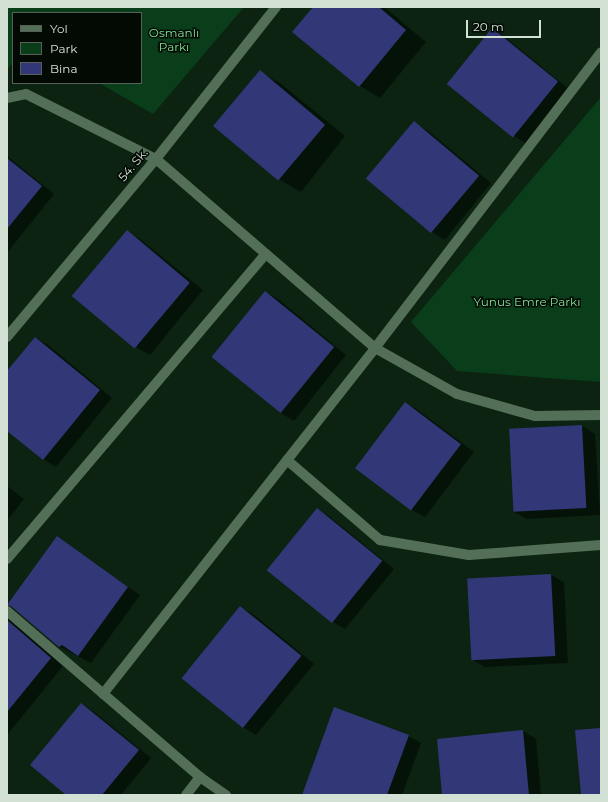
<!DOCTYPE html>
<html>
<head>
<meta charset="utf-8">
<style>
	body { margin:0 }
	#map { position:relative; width:608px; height:802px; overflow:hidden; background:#0b2310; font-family:Montserrat,sans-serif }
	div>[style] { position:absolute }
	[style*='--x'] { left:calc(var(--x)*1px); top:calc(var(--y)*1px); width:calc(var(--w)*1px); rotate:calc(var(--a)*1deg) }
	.green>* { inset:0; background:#0a3e1a }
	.shadow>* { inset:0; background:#0007 }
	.building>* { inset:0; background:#323778; transform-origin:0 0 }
	.minor>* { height:10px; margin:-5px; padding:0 5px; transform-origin:5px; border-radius:5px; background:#536f58 }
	span { translate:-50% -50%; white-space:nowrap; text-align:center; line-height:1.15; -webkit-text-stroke:3px #030a04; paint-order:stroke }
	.park-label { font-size:12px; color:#82e296 }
	.street-label { font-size:12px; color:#d2e1d4 }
	.frame { position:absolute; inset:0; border:8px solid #d2e1d4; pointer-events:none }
	.legend { position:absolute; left:12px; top:12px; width:130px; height:72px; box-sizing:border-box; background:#030a04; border:1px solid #566057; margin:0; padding:5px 7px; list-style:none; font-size:12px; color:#d2e1d4 }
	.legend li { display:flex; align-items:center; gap:8px; height:20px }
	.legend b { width:20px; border:1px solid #566057 }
	.scale { position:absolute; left:466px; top:20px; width:75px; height:18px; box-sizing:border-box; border:2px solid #d2e1d4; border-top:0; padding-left:5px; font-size:12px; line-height:14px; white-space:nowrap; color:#d2e1d4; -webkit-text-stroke:3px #030a04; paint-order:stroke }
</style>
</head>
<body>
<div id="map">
	<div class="green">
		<div style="clip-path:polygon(7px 7px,244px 7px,153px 114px,99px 83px,141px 83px,141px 13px,13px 13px,13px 65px,11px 65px,7px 69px)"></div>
		<div style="clip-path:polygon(601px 97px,601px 382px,457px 371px,411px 322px)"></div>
	</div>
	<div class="shadow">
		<div style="clip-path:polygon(314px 7px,384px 7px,426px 42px,380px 98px,360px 86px,294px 32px)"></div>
		<div style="clip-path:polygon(493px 29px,505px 37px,570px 90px,527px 144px,514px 136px)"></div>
		<div style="clip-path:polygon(260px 72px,280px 83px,345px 136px,301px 192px,280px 180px)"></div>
		<div style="clip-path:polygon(414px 123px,427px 130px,491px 183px,445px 240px,432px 232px)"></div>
		<div style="clip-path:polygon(7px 156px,54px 194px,7px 253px)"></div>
		<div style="clip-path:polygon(127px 232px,140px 239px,203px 290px,150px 355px,137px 348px)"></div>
		<div style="clip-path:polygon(265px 292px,278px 299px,346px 355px,294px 421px,281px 413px,213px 357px)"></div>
		<div style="clip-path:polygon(36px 338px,48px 345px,112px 398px,56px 467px,43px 459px,7px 430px,7px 373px)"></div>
		<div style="clip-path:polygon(405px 403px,418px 410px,474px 452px,425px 517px,412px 510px,356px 468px)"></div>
		<div style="clip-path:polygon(582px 426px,595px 434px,600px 515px,527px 519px,514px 512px,510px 430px)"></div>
		<div style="clip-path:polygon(7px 486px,24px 499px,7px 521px)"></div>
		<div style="clip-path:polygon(317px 509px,330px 517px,394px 569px,345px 629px,333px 622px)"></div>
		<div style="clip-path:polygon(57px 537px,140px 595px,91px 663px,60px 647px,15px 608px)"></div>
		<div style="clip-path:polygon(551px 575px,564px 582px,568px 663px,485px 667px,473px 660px,468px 579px)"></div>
		<div style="clip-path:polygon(240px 607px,253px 614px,314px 664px,256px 735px,243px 727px)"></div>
		<div style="clip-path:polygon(7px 618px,14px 622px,63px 666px,7px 735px)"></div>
		<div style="clip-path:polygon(82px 704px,94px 712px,151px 758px,121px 795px,68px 795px)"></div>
		<div style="clip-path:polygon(523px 731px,536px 739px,541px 795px,443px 795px)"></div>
		<div style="clip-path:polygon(408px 736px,421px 743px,402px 795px,306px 795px)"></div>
	</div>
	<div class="building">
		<div style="clip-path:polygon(313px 7px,379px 7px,406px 30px,359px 87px,292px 32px)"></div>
		<div style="left:492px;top:28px;width:85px;height:72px;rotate:39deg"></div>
		<div style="left:260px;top:70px;width:85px;height:73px;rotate:40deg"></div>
		<div style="left:414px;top:121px;width:85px;height:75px;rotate:40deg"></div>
		<div style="clip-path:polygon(7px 158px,42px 186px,7px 229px)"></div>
		<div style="left:127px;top:230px;width:82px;height:86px;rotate:40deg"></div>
		<div style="left:265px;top:291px;width:89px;height:85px;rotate:39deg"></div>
		<div style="clip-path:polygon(35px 337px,100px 390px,43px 460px,7px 431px,7px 371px)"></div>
		<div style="left:405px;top:402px;width:70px;height:83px;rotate:37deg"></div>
		<div style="left:582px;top:425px;width:83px;height:73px;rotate:87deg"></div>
		<div style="left:317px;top:508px;width:84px;height:80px;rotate:39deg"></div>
		<div style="clip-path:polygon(57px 536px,128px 587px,78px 656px,62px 645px,59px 647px,11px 606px,7px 605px)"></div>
		<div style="left:551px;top:574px;width:82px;height:84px;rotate:87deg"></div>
		<div style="left:240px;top:606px;width:79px;height:93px;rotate:39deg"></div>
		<div style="clip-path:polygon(7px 620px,51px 658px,7px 712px)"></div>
		<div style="clip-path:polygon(81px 703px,139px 750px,102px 795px,66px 795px,30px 765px)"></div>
		<div style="clip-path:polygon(334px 707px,409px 735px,387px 795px,302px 795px)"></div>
		<div style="clip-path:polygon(601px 728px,601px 795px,581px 795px,575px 730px)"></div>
		<div style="clip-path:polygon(523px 730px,529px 795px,442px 795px,437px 739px)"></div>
	</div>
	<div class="minor">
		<div style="--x:7;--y:98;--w:19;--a:-12"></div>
		<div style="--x:26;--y:94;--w:145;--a:26.6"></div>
		<div style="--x:156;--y:159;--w:289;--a:40.8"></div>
		<div style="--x:375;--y:348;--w:94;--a:29.3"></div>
		<div style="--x:457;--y:394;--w:81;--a:15.8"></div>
		<div style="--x:535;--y:416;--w:66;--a:-0.9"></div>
		<div style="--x:7;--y:337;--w:232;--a:-50.1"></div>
		<div style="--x:156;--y:159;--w:194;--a:-51.7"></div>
		<div style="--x:287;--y:460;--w:123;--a:40.7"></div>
		<div style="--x:380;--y:540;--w:90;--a:9.6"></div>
		<div style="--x:469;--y:555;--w:132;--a:-4.3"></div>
		<div style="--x:7;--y:559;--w:400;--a:-49.7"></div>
		<div style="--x:7;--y:611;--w:255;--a:40.7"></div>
		<div style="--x:200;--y:777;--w:32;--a:35"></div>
		<div style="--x:103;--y:694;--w:440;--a:-51.8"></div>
		<div style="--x:375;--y:348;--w:372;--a:-52.6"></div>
		<div style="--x:186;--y:795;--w:23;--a:-52"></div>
	</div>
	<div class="park-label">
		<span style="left:174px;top:40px">Osmanlı<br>Parkı</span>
		<span style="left:527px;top:302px">Yunus Emre Parkı</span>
	</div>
	<div class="street-label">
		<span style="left:133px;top:165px;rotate:-50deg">54. Sk.</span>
	</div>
	<div class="frame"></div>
	<ul class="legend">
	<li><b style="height:5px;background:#536f58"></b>Yol</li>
	<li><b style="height:11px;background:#0a3e1a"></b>Park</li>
	<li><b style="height:11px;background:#323778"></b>Bina</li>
	</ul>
	<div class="scale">20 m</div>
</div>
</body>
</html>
